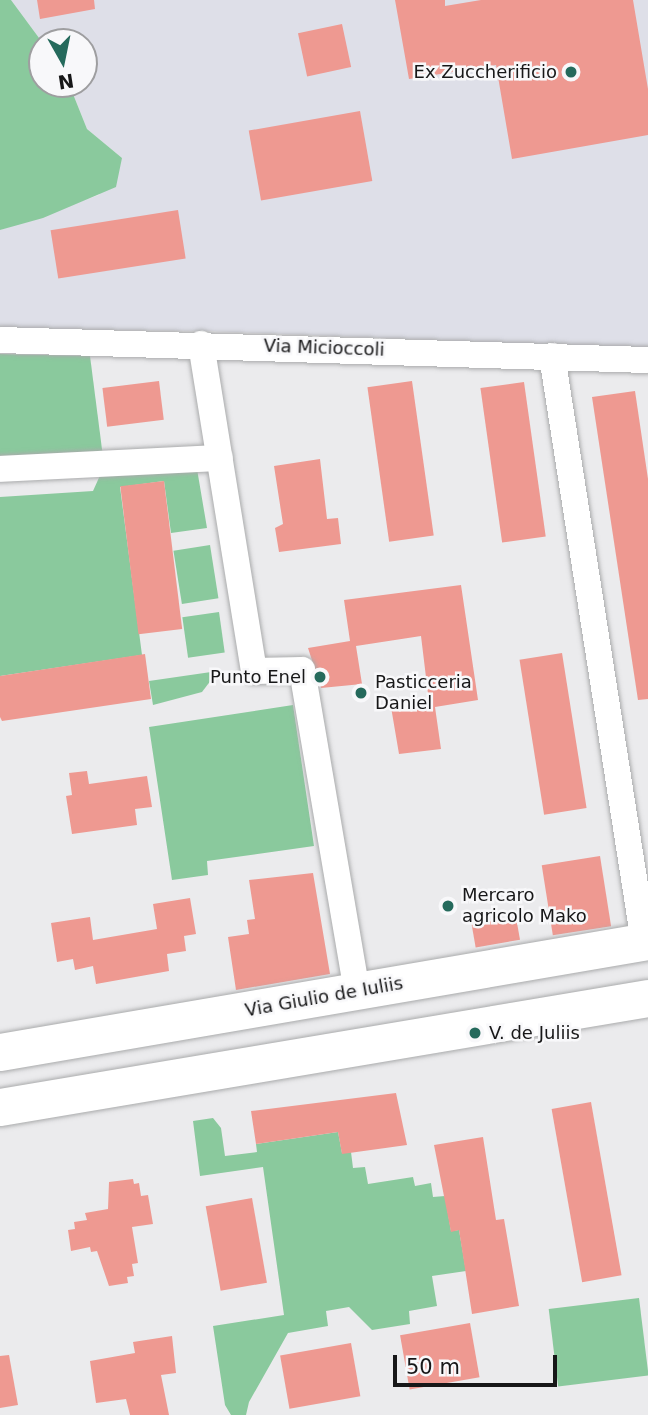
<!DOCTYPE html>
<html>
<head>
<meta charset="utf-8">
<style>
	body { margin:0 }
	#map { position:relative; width:648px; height:1415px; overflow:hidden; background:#ebebed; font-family:"DejaVu Sans",sans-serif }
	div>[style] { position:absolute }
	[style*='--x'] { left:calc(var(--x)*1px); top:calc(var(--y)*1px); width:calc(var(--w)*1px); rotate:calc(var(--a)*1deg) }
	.built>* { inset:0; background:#dedfe8 }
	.green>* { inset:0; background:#8ac99d; transform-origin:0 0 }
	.building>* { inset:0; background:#ee9991; transform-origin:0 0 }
	.roads { filter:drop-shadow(0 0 2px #aaabac) drop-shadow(0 0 2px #aaabac) }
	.minor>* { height:26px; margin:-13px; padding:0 13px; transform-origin:13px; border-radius:13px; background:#fff }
	.secondary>* { height:37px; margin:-18.5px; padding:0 18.5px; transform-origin:18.5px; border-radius:18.5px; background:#fff }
	.dots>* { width:19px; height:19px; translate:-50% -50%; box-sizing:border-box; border:4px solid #f8f8fa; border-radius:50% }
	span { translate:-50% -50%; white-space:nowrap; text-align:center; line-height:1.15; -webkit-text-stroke:5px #f8f8fa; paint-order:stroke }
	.poi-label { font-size:18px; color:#171718 }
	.right { translate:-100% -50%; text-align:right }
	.left { translate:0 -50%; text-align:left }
	.street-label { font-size:18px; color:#171718 }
	.north { position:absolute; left:28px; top:28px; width:70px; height:70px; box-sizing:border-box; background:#f8f8fa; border:2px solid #9e9ea0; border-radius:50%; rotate:171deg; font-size:19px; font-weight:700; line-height:28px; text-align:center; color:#171718 }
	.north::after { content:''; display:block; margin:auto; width:24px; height:32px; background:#256a5c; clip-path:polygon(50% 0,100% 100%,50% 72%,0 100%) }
	.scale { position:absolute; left:393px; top:1355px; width:164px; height:32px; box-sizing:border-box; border:4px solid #171718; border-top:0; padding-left:9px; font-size:21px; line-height:24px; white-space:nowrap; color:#171718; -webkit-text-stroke:5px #f8f8fa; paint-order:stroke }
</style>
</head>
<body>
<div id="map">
	<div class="built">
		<div style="clip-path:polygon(11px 0,648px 0,648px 349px,210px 331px,0 329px,0 230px,99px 195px,122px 158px,87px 129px,69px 84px,84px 84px,84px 42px,42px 42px)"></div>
	</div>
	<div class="green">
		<div style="clip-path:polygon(0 0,11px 0,42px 42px,42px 84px,69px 84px,87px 129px,122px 158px,116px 187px,43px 218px,0 230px)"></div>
		<div style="clip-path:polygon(0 354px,90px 356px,103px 457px,0 461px)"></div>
		<div style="clip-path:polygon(197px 469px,207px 528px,171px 533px,164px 481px,120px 487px,142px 655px,0 676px,0 497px,93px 491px,102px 471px)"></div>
		<div style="left:210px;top:545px;width:54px;height:37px;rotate:81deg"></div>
		<div style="left:219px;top:612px;width:41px;height:37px;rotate:82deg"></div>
		<div style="clip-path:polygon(218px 671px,202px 692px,153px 705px,149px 681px)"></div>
		<div style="clip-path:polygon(293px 705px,314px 846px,207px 861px,208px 875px,172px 880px,149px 727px)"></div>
		<div style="clip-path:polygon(213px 1118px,221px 1128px,225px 1156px,257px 1152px,256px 1144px,338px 1132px,342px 1153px,351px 1152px,353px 1168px,365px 1167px,368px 1184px,413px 1177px,415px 1186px,431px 1183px,433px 1197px,445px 1196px,451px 1231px,459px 1230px,466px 1271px,432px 1276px,437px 1306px,409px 1311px,410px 1324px,372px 1330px,349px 1307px,326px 1311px,328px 1326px,288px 1333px,249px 1402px,246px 1415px,231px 1415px,225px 1405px,213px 1326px,284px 1315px,263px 1167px,200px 1176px,193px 1121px)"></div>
		<div style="left:639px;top:1298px;width:78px;height:91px;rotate:83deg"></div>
	</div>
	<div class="building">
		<div style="clip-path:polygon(37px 0,94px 0,95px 9px,40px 19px)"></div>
		<div style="clip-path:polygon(395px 0,445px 0,445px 6px,481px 0,633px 0,648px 89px,648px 135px,512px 159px,496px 65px,409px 79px)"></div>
		<div style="left:342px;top:24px;width:44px;height:45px;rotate:78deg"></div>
		<div style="left:360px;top:111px;width:71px;height:113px;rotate:80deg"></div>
		<div style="left:178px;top:210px;width:49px;height:129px;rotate:81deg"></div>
		<div style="left:159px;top:381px;width:39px;height:57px;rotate:83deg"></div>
		<div style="left:412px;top:381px;width:156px;height:45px;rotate:82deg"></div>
		<div style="left:524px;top:382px;width:156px;height:44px;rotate:82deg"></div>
		<div style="clip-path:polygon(635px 391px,648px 479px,648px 699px,638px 700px,592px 397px)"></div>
		<div style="clip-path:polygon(320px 459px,327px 519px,338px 518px,341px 544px,279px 552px,275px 528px,283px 524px,274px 466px)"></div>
		<div style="left:164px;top:481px;width:149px;height:44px;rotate:83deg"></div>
		<div style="clip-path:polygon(461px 585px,478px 700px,435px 707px,441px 749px,399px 754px,391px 707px,429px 702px,421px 636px,356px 646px,362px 684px,321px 688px,308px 648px,350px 641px,344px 600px)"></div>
		<div style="left:562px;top:653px;width:157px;height:43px;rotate:81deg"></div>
		<div style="clip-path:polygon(145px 654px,151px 699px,2px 721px,0 717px,0 676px)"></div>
		<div style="clip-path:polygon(87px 771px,89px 784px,147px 776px,152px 807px,135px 809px,137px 825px,72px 834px,66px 796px,72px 795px,69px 773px)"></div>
		<div style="left:600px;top:856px;width:71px;height:59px;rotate:81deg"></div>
		<div style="clip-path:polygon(313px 873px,330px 974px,236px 990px,228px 937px,249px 934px,247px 920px,255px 919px,249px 880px)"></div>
		<div style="clip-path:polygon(190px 898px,196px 934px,184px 936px,186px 951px,167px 954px,169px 971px,96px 984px,93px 966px,75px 970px,73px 959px,57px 962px,51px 923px,90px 917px,93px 940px,157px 929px,153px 904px)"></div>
		<div style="left:516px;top:917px;width:23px;height:45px;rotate:80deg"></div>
		<div style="clip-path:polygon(396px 1093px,407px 1145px,342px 1154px,338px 1132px,256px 1144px,251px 1111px)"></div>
		<div style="left:591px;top:1102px;width:176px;height:40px;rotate:80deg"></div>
		<div style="clip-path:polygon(483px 1137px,496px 1220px,504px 1219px,519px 1306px,472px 1314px,459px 1230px,451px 1232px,434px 1145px)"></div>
		<div style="clip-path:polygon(133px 1179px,134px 1184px,139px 1183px,141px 1196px,148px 1195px,153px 1224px,132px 1227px,138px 1263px,132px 1264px,134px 1276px,127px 1277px,128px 1283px,109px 1286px,97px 1251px,91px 1252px,90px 1247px,71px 1251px,68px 1230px,75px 1229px,74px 1222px,87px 1220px,85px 1213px,108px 1209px,109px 1182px)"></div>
		<div style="left:252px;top:1198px;width:86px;height:47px;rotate:80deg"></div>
		<div style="left:470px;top:1323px;width:55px;height:71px;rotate:80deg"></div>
		<div style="clip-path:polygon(172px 1336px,176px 1373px,161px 1375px,169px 1415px,130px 1415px,126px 1399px,96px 1403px,90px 1361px,135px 1353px,133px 1342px)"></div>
		<div style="left:351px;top:1343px;width:54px;height:72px;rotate:80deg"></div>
		<div style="clip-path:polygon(9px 1355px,18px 1405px,0 1408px,0 1356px)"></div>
	</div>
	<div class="roads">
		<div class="minor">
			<div style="--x:0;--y:340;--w:648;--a:1.77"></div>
			<div style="--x:201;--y:344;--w:331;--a:80.8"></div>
			<div style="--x:254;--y:671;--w:48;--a:-1.2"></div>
			<div style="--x:302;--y:670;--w:326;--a:80.3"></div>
			<div style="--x:552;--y:356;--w:593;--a:81.08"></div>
			<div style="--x:0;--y:469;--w:220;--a:-2.9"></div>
		</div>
		<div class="secondary">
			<div style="--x:0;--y:1052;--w:657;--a:-9.72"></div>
			<div style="--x:0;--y:1107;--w:657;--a:-9.55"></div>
		</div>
	</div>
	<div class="dots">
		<div style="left:571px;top:72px;background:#256a5c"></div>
		<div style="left:320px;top:677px;background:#256a5c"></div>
		<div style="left:361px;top:693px;background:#256a5c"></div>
		<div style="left:448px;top:906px;background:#256a5c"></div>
		<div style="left:475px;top:1033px;background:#256a5c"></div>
	</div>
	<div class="poi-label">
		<span class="right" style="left:557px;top:72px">Ex Zuccherificio</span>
		<span class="right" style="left:306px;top:677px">Punto Enel</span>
		<span class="left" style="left:375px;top:693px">Pasticceria<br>Daniel</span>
		<span class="left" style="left:462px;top:906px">Mercaro<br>agricolo Mako</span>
		<span class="left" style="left:489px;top:1033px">V. de Juliis</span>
	</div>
	<div class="street-label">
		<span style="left:324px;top:348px;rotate:2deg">Via Micioccoli</span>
		<span style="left:324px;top:997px;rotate:-10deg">Via Giulio de Iuliis</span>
	</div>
	<div class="north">N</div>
	<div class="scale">50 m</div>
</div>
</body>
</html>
